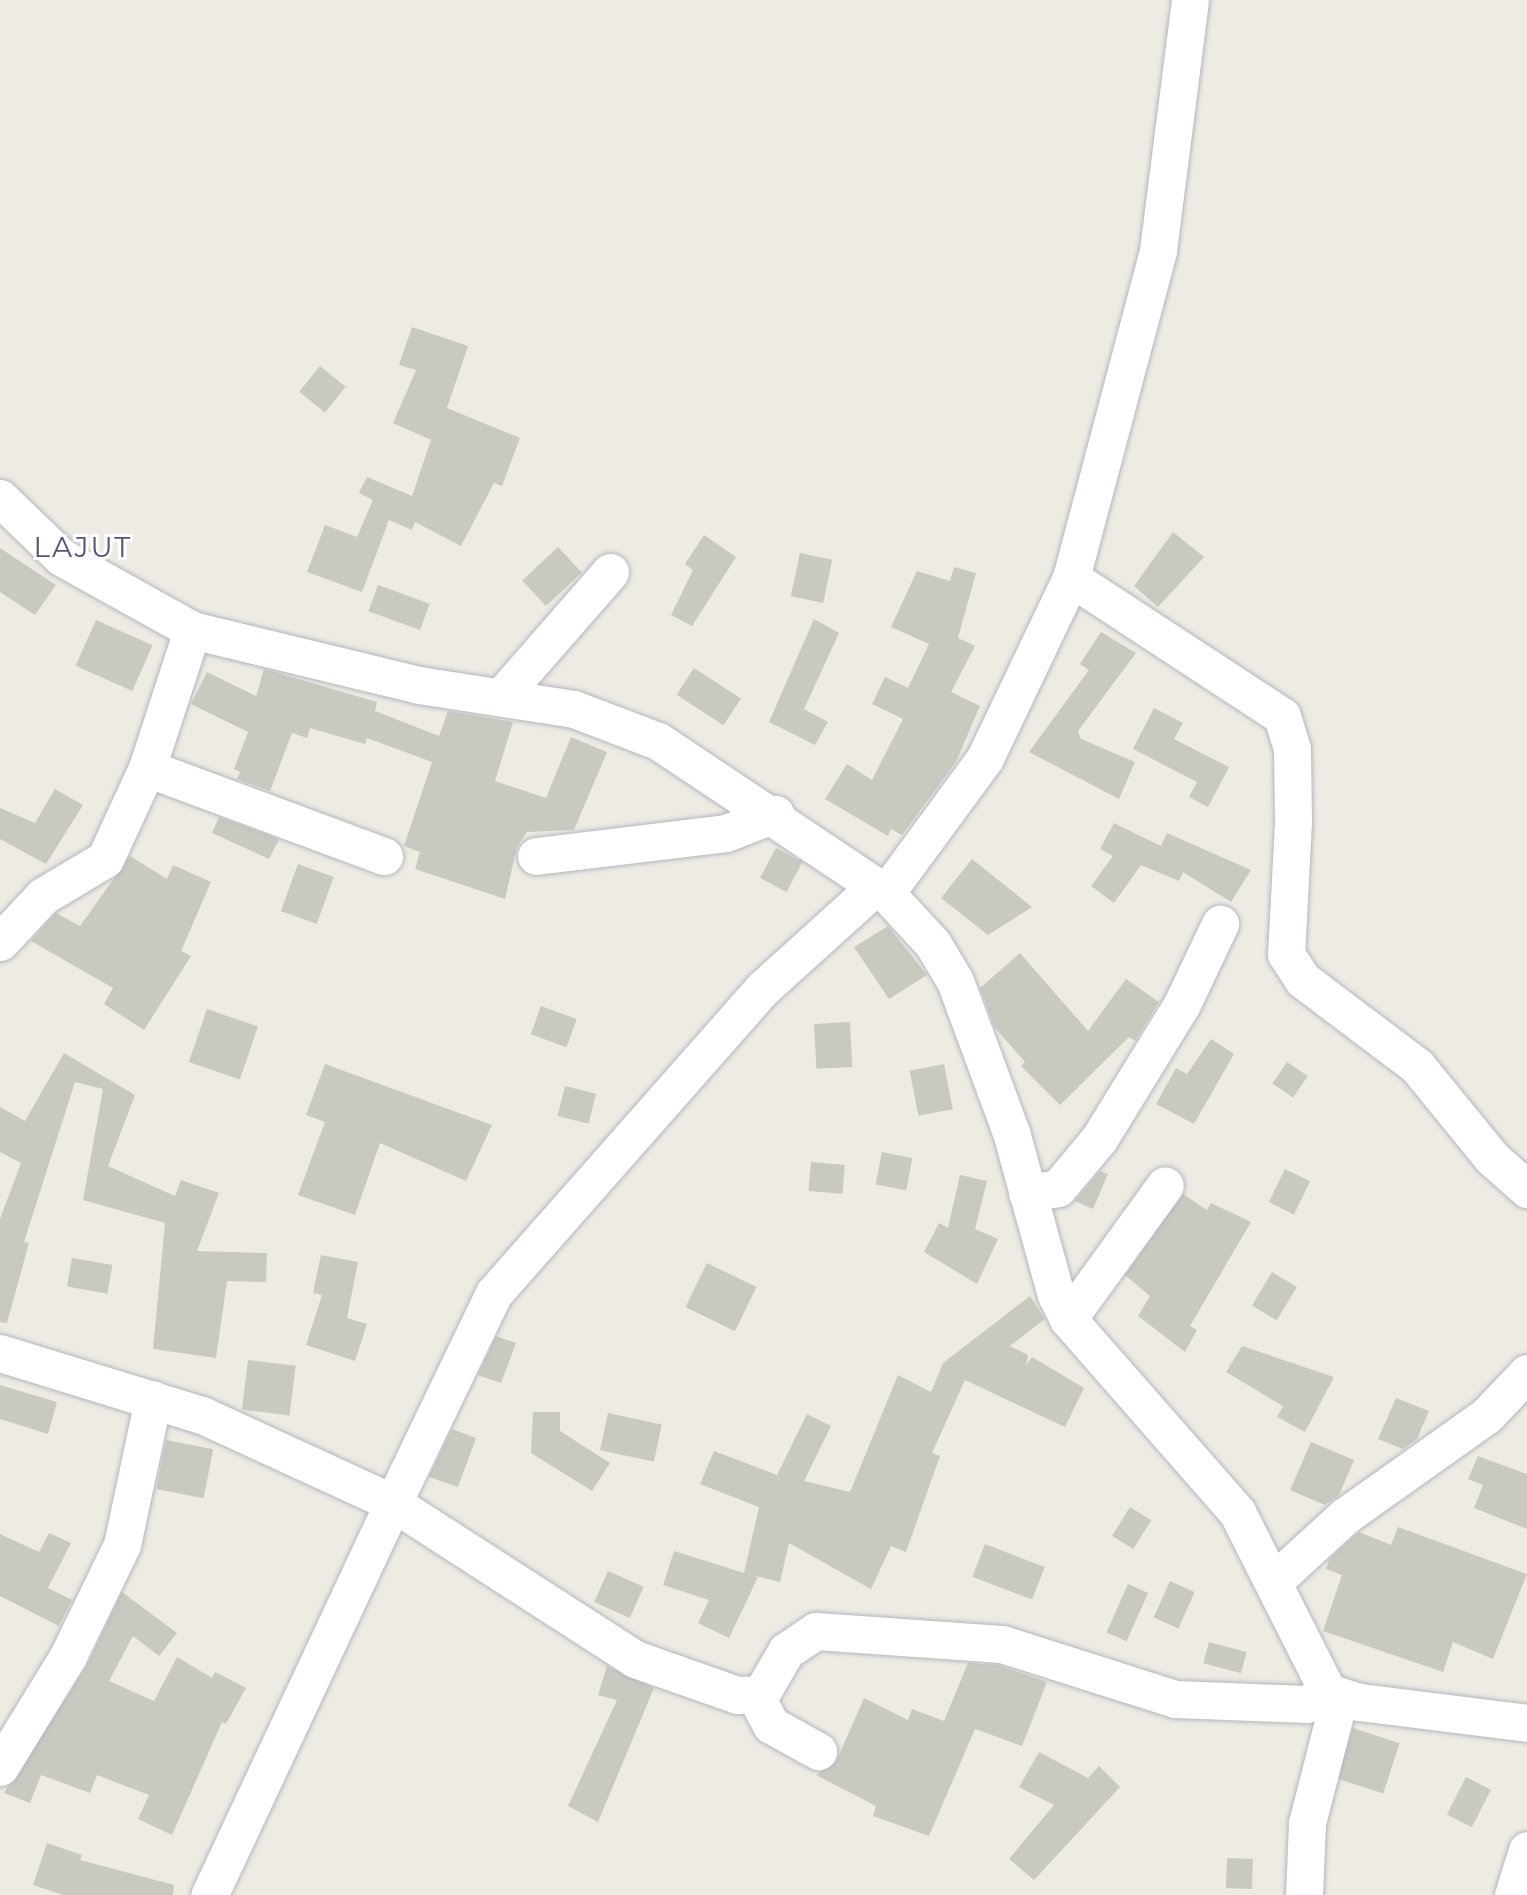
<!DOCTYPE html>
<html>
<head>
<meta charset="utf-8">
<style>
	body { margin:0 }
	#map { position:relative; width:1527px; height:1895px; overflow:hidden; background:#edebe2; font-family:Montserrat,sans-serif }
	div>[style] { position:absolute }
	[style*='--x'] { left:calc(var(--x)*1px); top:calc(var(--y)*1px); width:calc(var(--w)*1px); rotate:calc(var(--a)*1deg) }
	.building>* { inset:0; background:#cac9c0; transform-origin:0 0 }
	.roads { filter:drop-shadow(0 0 2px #b6b5c0) drop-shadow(0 0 2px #b6b5c0) }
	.minor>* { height:37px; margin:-18.5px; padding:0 18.5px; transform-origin:18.5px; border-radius:18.5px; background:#fff }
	span { translate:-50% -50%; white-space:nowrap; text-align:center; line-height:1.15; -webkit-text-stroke:6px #fff; paint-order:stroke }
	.quarter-label { font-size:28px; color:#54527b; letter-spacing:2px }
</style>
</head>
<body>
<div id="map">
	<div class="building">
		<div style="clip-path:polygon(412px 327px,468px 346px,447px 408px,520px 438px,502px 486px,494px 483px,461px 546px,415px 522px,412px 530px,389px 520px,362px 592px,307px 572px,325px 525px,357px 537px,373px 500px,359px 493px,367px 477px,412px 496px,431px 440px,393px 423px,416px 370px,399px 365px)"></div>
		<div style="left:320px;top:366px;width:33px;height:33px;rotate:39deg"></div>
		<div style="clip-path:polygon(1173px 532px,1204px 557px,1158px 607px,1134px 586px)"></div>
		<div style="clip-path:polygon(704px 535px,736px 557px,692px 626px,671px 615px,693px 570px,685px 564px)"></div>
		<div style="left:558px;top:547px;width:35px;height:49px;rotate:47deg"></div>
		<div style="clip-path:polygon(0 548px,56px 585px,35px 615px,0 592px)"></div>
		<div style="left:800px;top:553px;width:33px;height:44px;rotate:12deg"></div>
		<div style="clip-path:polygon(954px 567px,976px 573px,958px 638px,975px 646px,951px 692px,980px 706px,956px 762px,902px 835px,891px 829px,888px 836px,825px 799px,847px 764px,872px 780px,903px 719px,872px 704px,885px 677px,908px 688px,929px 644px,891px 627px,917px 571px,950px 581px)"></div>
		<div style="left:378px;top:585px;width:55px;height:28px;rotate:20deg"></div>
		<div style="clip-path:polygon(814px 619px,839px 633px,804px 709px,828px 722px,815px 745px,769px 722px)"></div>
		<div style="left:96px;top:620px;width:62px;height:50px;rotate:24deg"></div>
		<div style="clip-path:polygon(1101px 632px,1136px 653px,1078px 731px,1081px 739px,1135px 762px,1119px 799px,1029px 752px,1089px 670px,1080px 664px)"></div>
		<div style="left:694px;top:668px;width:56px;height:32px;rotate:33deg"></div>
		<div style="clip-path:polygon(264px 669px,377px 702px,375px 711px,439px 736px,448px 711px,513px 722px,495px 781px,546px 798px,571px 737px,607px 752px,574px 830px,527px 832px,517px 847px,505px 899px,415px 869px,420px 852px,404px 846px,432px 762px,367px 738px,365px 744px,310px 728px,307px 738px,292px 733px,270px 791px,237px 779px,240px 772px,234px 769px,248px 732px,191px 704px,207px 672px,256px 696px)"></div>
		<div style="clip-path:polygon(1154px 708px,1183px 723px,1174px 739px,1229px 767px,1208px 807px,1189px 797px,1197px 782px,1133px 749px)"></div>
		<div style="clip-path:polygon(55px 789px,83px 805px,46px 864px,0 839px,0 808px,35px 823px)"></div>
		<div style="clip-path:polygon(219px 817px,279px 839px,269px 859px,212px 833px)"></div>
		<div style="clip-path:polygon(1114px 823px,1161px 846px,1167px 833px,1251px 870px,1231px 902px,1183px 872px,1179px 881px,1141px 865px,1114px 903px,1091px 886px,1113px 856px,1100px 849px)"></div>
		<div style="left:776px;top:848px;width:30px;height:34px;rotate:28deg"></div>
		<div style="clip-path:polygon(130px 856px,167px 879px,173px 865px,211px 882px,181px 951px,191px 956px,144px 1030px,104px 1004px,113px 988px,31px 941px,56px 913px,80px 926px)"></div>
		<div style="clip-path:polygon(972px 859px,1032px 907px,988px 935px,941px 898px)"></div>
		<div style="left:298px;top:864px;width:38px;height:50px;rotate:20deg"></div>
		<div style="clip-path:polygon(888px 926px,927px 975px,889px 999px,854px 947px)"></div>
		<div style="clip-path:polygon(1020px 953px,1088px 1031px,1126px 979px,1159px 1002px,1135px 1041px,1129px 1037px,1060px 1105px,1021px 1066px,1025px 1062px,995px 1028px,980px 988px)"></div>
		<div style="left:541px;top:1006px;width:38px;height:30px;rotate:20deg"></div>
		<div style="left:207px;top:1009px;width:54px;height:56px;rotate:19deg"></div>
		<div style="left:850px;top:1022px;width:45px;height:36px;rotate:87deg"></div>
		<div style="clip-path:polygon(1211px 1039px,1234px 1054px,1194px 1124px,1156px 1104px,1176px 1068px,1187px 1074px)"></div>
		<div style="clip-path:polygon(64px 1053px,135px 1095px,108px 1166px,175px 1196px,181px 1180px,219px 1193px,197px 1251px,267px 1253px,266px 1282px,227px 1281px,216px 1358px,153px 1349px,165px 1223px,83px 1200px,103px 1089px,75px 1082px,24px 1242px,29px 1243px,7px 1323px,0 1322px,0 1219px,21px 1163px,0 1152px,0 1107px,25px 1121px)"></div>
		<div style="left:1287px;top:1062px;width:25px;height:26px;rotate:34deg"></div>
		<div style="clip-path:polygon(325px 1064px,492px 1125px,466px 1181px,380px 1143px,355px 1215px,298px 1195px,325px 1122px,306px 1115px)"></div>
		<div style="left:944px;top:1064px;width:46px;height:35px;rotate:79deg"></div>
		<div style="left:565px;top:1086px;width:32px;height:31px;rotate:14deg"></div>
		<div style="left:882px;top:1152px;width:31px;height:33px;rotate:11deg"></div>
		<div style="left:811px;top:1162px;width:34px;height:29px;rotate:5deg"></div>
		<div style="left:1285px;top:1169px;width:28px;height:37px;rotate:26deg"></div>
		<div style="clip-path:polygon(1100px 1171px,1108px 1174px,1093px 1209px,1075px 1201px)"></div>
		<div style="clip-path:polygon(960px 1175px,987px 1181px,975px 1229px,998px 1239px,977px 1284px,924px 1252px,939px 1223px,948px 1228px)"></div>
		<div style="clip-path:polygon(1183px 1194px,1207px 1210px,1211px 1203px,1251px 1222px,1190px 1326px,1197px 1330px,1185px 1352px,1138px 1316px,1150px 1296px,1125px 1275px)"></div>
		<div style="clip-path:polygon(321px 1255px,358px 1262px,347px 1318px,367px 1324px,355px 1361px,306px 1345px,322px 1295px,313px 1293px)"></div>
		<div style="left:72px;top:1258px;width:41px;height:29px;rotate:10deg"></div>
		<div style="left:707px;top:1263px;width:55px;height:49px;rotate:26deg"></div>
		<div style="left:1272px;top:1272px;width:29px;height:39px;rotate:31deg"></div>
		<div style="clip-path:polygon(1030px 1296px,1045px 1319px,1010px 1346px,1028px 1355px,1026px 1365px,1032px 1357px,1084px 1388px,1065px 1427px,965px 1380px,932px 1453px,940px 1456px,906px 1552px,891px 1546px,871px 1589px,789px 1543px,780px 1582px,748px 1574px,758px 1577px,729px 1638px,698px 1623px,709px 1600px,663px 1585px,674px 1551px,744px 1573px,759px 1507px,700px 1484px,714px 1451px,777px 1475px,807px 1414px,831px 1426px,804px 1481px,850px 1492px,898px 1375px,931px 1392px,943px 1363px)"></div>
		<div style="clip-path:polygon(496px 1336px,516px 1343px,501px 1383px,478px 1375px)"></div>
		<div style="clip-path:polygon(1242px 1346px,1334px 1377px,1305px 1432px,1277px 1417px,1283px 1406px,1226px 1372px)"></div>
		<div style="left:248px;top:1360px;width:48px;height:50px;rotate:7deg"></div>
		<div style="clip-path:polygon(0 1385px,57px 1402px,48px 1434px,0 1419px)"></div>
		<div style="clip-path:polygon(1396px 1398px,1429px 1411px,1417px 1439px,1403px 1449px,1378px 1439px)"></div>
		<div style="clip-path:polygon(533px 1412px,560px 1412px,560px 1431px,610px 1463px,592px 1491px,531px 1453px)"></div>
		<div style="left:608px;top:1413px;width:55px;height:38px;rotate:12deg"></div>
		<div style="clip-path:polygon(452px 1429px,476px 1438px,458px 1487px,429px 1477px)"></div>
		<div style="left:166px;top:1440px;width:48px;height:50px;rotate:11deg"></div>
		<div style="clip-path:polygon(1311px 1442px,1354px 1460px,1339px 1495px,1325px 1505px,1290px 1490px)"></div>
		<div style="clip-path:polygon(1478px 1456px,1527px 1474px,1527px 1529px,1474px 1508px,1483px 1485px,1468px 1479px)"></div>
		<div style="left:1130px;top:1507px;width:25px;height:34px;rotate:32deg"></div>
		<div style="clip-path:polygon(1398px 1527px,1527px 1574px,1493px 1659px,1453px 1642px,1443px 1672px,1323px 1631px,1342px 1575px,1326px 1569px,1330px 1558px,1359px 1532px,1391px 1545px)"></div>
		<div style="clip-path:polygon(49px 1533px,71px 1543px,48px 1588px,72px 1600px,59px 1626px,0 1596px,0 1534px,39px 1552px)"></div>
		<div style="left:985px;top:1544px;width:64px;height:35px;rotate:21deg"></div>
		<div style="left:608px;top:1571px;width:39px;height:34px;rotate:24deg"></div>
		<div style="left:1170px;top:1581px;width:27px;height:40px;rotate:24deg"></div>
		<div style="left:1128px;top:1584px;width:22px;height:53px;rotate:24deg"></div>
		<div style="clip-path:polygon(122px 1592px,177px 1633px,159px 1656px,133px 1636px,109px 1681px,154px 1701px,177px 1657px,212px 1678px,215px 1672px,246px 1688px,226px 1724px,222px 1722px,172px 1835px,138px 1819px,149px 1795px,97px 1775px,90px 1793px,41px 1775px,30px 1803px,4px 1793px,86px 1667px)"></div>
		<div style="left:1209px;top:1642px;width:39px;height:22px;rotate:15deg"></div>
		<div style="clip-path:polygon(968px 1663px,998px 1665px,1047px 1682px,1022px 1746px,975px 1729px,929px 1836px,873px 1816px,876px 1806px,816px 1775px,836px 1762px,864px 1698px,908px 1720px,912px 1709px,944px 1721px)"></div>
		<div style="clip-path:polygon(607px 1666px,654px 1688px,598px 1822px,568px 1806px,617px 1700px,598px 1695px)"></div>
		<div style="left:1353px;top:1728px;width:49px;height:53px;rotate:18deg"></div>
		<div style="clip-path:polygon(1039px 1752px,1088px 1778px,1099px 1766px,1120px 1787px,1034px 1880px,1009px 1859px,1054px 1805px,1019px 1787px)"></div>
		<div style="left:1466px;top:1777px;width:28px;height:42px;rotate:27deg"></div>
		<div style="clip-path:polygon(47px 1843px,82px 1855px,80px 1860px,174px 1885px,173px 1895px,63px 1895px,33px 1885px)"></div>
		<div style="left:1227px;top:1858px;width:26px;height:30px;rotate:2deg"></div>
	</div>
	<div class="roads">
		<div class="minor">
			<div style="--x:0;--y:498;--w:85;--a:44"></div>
			<div style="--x:61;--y:557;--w:150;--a:29.1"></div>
			<div style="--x:192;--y:630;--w:234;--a:13.6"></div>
			<div style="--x:419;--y:685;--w:157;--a:8.8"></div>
			<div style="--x:574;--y:709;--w:90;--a:20.9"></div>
			<div style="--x:658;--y:741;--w:274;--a:33.7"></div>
			<div style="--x:886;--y:893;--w:69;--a:47.3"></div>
			<div style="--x:933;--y:944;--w:43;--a:59.3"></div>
			<div style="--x:955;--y:981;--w:161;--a:69.7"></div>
			<div style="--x:1011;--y:1132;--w:169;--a:74.6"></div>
			<div style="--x:1056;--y:1295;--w:27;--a:63"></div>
			<div style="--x:1068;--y:1319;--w:257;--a:48.8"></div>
			<div style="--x:1237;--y:1512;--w:202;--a:63.2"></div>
			<div style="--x:1328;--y:1692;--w:33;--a:18"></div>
			<div style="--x:1359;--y:1702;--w:169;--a:7.1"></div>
			<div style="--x:1071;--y:578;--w:252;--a:33.2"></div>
			<div style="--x:1282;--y:716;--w:34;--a:73"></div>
			<div style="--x:1292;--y:749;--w:73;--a:89.2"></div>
			<div style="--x:1293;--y:822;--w:132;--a:93"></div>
			<div style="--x:1286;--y:954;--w:31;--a:57"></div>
			<div style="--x:1303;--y:980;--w:143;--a:37"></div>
			<div style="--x:1417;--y:1066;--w:119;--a:50.8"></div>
			<div style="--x:1492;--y:1158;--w:47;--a:41.5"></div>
			<div style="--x:501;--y:697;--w:166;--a:-48.9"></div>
			<div style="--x:147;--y:768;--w:253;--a:20.4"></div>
			<div style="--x:536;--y:856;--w:191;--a:-6.9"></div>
			<div style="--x:726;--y:833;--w:53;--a:-21.2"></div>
			<div style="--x:876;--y:886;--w:152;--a:137.9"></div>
			<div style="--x:763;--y:988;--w:407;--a:131.4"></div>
			<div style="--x:494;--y:1293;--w:233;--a:115.7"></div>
			<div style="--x:393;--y:1503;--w:288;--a:32.8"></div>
			<div style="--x:635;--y:1659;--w:108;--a:19.4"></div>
			<div style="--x:737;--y:1695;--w:24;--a:-2"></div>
			<div style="--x:761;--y:1694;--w:50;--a:-59.8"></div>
			<div style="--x:786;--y:1651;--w:36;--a:-34"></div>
			<div style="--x:816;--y:1631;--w:186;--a:4"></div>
			<div style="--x:1002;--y:1644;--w:182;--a:17.6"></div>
			<div style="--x:1175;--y:1699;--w:131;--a:2.2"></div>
			<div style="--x:1306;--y:1704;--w:25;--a:-29"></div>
			<div style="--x:886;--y:893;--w:167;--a:-53.7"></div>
			<div style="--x:985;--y:758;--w:199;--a:-64.5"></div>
			<div style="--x:1071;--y:578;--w:339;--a:-75.1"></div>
			<div style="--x:1158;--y:250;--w:252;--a:-82.7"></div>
			<div style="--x:0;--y:942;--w:63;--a:-46.9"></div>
			<div style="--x:43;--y:896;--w:72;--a:-30.8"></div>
			<div style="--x:105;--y:859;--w:100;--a:-65.2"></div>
			<div style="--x:147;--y:768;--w:145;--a:-71.9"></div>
			<div style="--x:1027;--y:1193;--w:31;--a:-9"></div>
			<div style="--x:1058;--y:1188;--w:64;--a:-50.1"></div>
			<div style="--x:1099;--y:1139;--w:158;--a:-58.4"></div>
			<div style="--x:1182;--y:1004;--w:89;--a:-64.6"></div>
			<div style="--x:1068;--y:1319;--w:165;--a:-54.1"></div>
			<div style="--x:0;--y:1353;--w:211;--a:17.1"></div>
			<div style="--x:202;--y:1415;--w:210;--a:24.7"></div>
			<div style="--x:393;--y:1503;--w:433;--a:115.1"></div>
			<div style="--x:1274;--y:1581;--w:96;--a:-42.5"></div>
			<div style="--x:1345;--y:1516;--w:174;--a:-35.4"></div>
			<div style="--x:1487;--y:1415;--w:58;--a:-46.4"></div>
			<div style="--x:755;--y:1695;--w:34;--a:62"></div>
			<div style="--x:771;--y:1725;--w:54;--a:29"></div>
			<div style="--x:0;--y:1767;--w:130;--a:-58.5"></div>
			<div style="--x:68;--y:1656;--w:123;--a:-64.1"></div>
			<div style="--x:122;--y:1545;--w:149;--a:-78"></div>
			<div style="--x:1304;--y:1895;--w:72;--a:-87.6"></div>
			<div style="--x:1307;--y:1823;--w:129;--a:-75.6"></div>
			<div style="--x:1513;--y:1895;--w:47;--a:-72.7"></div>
		</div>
	</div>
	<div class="quarter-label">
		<span style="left:83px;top:547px">LAJUT</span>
	</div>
</div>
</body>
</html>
